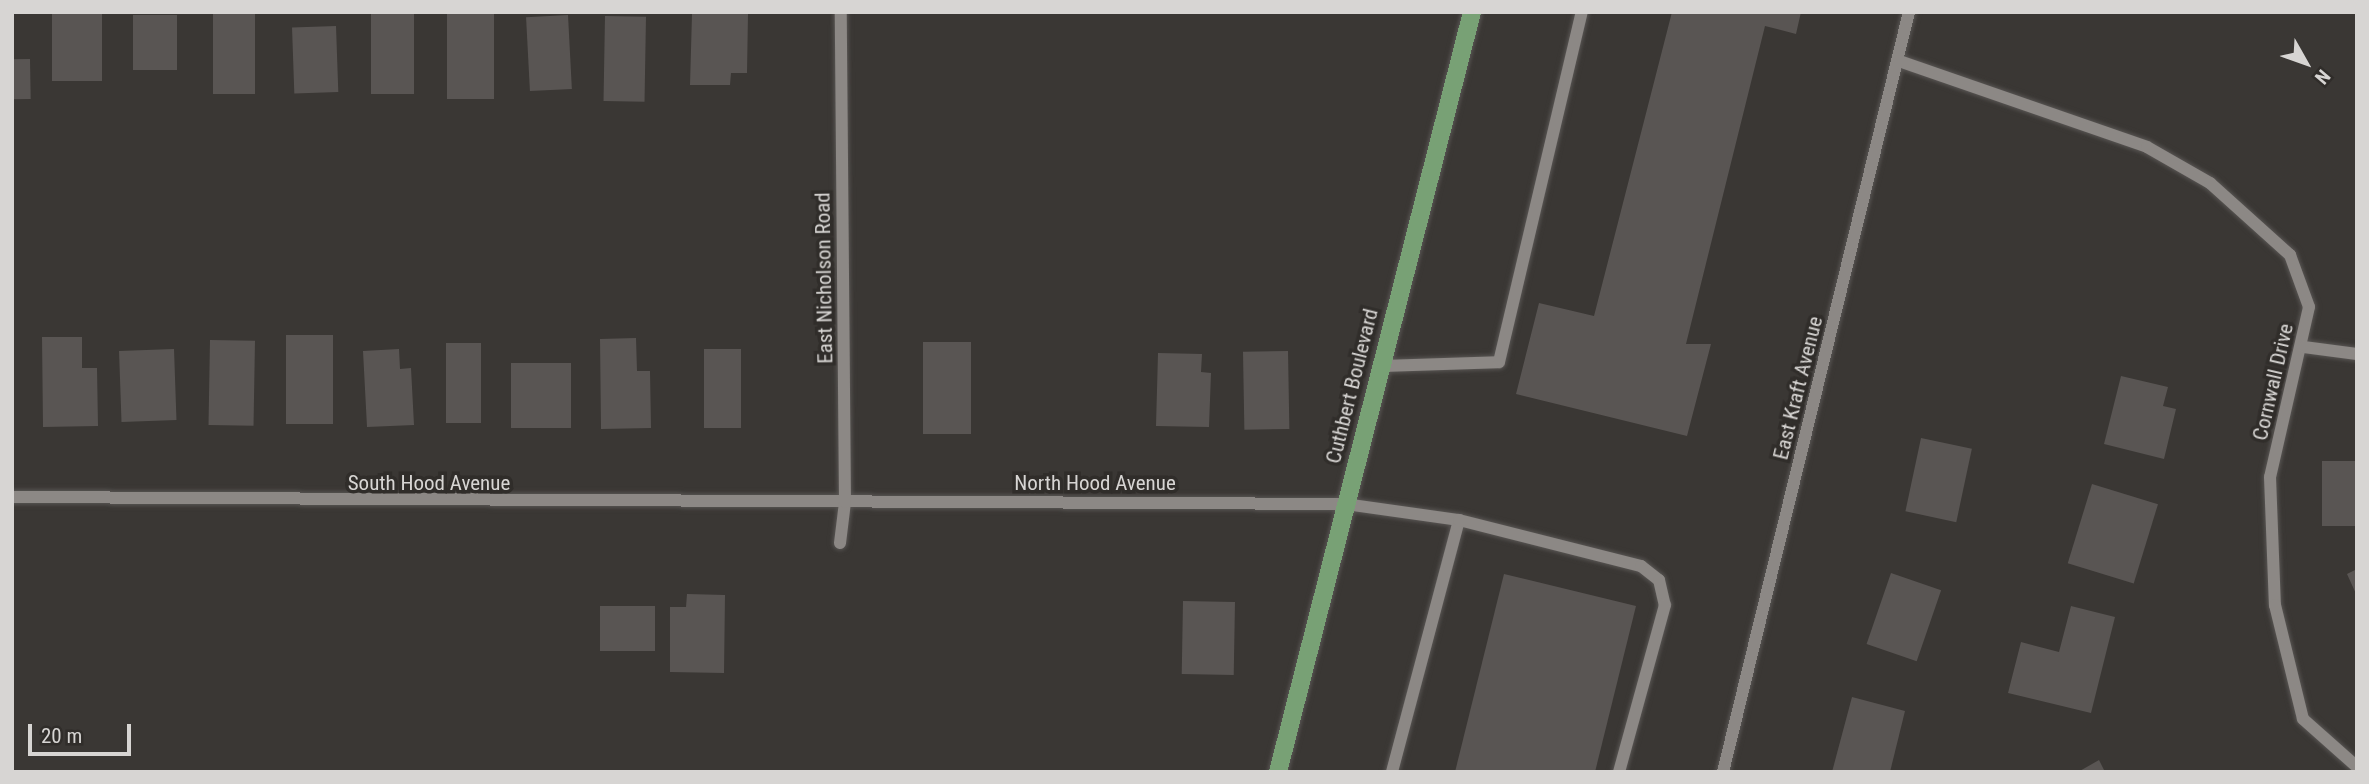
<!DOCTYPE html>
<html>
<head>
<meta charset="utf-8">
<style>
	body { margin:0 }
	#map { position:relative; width:2369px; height:784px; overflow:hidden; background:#3a3734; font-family:"Roboto Condensed",sans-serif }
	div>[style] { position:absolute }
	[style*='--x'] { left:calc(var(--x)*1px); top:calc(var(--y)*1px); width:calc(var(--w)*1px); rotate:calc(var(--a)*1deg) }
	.building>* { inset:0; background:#595553; transform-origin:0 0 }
	.roads { filter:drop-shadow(0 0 2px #585553) drop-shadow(0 0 2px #585553) }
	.minor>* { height:12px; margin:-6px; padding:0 6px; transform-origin:6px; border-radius:6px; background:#8c8885 }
	.major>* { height:18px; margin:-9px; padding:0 9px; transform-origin:9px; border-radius:9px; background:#78a175 }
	span { translate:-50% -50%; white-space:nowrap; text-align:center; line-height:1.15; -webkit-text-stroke:7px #302d2a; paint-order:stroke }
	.street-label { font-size:21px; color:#d7d5d3 }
	.frame { position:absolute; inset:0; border:14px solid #d7d5d3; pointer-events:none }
	.north { position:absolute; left:2271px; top:28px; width:70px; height:70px; -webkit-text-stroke:5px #302d2a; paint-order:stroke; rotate:130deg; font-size:19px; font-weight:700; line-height:28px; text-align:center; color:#d7d5d3 }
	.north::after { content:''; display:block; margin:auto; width:24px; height:32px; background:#d7d5d3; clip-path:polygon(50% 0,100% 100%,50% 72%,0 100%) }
	.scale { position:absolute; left:28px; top:724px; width:103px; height:32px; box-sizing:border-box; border:4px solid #d7d5d3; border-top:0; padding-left:9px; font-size:21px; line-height:24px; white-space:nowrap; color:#d7d5d3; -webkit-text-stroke:5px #302d2a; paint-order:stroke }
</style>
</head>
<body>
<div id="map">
	<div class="building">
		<div style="left:52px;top:12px;width:50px;height:69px"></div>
		<div style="left:213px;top:12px;width:42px;height:82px"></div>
		<div style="clip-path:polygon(1672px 12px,1801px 12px,1796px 34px,1765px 26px,1686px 344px,1711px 344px,1687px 436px,1516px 394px,1539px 303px,1594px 316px)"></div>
		<div style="left:447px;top:13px;width:47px;height:86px"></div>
		<div style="left:414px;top:14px;width:80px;height:43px;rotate:90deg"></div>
		<div style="clip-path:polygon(692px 14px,748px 14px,747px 73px,731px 73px,730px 85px,690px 85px)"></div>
		<div style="left:133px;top:15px;width:44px;height:55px"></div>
		<div style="left:568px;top:15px;width:74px;height:42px;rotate:87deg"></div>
		<div style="left:605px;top:16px;width:41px;height:85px;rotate:1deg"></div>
		<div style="left:336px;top:26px;width:66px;height:44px;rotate:88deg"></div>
		<div style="left:30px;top:59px;width:40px;height:18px;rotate:89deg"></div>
		<div style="left:286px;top:335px;width:47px;height:89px"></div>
		<div style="clip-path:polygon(42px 337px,82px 337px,82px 368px,97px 368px,98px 426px,43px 427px)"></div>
		<div style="clip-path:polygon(636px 338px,637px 371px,650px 371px,651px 428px,601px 429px,600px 339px)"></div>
		<div style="left:210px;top:340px;width:45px;height:85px;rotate:1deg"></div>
		<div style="left:923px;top:342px;width:48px;height:92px"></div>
		<div style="left:481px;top:343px;width:80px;height:35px;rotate:90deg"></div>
		<div style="left:174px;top:349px;width:71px;height:55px;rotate:88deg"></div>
		<div style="clip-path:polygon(399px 349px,400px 369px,411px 368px,414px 425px,367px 427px,363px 351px)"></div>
		<div style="left:704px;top:349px;width:37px;height:79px"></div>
		<div style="left:1288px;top:351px;width:78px;height:45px;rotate:89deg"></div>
		<div style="clip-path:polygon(1158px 353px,1202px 354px,1201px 372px,1211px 373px,1209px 427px,1156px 426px)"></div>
		<div style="left:571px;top:363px;width:65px;height:60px;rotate:90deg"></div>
		<div style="clip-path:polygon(2121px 376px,2168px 387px,2163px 406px,2176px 409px,2164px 459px,2104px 444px)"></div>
		<div style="left:1921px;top:438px;width:52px;height:75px;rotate:12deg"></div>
		<div style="left:2357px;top:461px;width:65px;height:35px;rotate:90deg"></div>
		<div style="left:2092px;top:484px;width:69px;height:83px;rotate:17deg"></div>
		<div style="clip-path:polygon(2357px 569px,2357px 596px,2347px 574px)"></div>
		<div style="left:1891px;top:573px;width:53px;height:75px;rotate:19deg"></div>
		<div style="clip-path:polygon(1504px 574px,1636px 606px,1595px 772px,1455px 772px)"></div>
		<div style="clip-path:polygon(687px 594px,725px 595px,724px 673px,670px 672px,670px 607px,686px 607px)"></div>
		<div style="left:1183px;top:601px;width:52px;height:73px;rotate:1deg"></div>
		<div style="left:655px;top:606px;width:45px;height:55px;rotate:90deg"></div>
		<div style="clip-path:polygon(2071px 606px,2115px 617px,2091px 713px,2008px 693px,2021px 642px,2059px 652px)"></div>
		<div style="clip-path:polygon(1852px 697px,1905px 711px,1890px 772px,1832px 772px)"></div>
		<div style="clip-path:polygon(2099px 760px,2105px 772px,2078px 772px)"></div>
	</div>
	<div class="roads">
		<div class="minor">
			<div style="--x:1899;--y:61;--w:262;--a:19.1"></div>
			<div style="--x:2147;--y:147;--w:73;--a:29.7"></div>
			<div style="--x:2210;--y:183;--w:108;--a:42"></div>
			<div style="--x:2290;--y:255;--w:55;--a:69.9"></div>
			<div style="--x:2309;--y:307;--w:174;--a:102.9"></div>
			<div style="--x:2270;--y:477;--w:128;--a:87.8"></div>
			<div style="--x:2275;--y:605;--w:117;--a:76.2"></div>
			<div style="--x:2303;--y:719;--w:72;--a:41.6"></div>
			<div style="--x:2304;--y:347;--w:53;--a:7.5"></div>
			<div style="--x:1381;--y:366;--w:118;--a:-1.9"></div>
			<div style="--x:1499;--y:362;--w:360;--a:-76.7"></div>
			<div style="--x:12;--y:497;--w:1333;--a:0.3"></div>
			<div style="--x:1345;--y:504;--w:115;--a:8"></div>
			<div style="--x:1459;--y:520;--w:261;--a:104.9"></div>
			<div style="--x:1459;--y:520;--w:188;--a:14.2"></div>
			<div style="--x:1641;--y:566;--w:23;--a:38"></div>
			<div style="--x:1659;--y:580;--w:26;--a:77"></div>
			<div style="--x:1665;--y:605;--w:173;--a:105.4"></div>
			<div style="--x:840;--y:543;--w:41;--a:-83"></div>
			<div style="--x:845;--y:502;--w:490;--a:-90.5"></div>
			<div style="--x:1723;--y:772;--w:782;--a:-76.25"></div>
		</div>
		<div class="major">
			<div style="--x:1278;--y:772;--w:784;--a:-75.68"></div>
		</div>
	</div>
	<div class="street-label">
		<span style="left:824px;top:278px;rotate:-91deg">East Nicholson Road</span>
		<span style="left:2273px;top:382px;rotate:-77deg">Cornwall Drive</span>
		<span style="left:1352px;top:386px;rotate:-76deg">Cuthbert Boulevard</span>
		<span style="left:1798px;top:388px;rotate:-76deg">East Kraft Avenue</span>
		<span style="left:429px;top:483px">South Hood Avenue</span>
		<span style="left:1095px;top:483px">North Hood Avenue</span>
	</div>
	<div class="frame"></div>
	<div class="north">N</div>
	<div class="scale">20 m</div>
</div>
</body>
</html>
